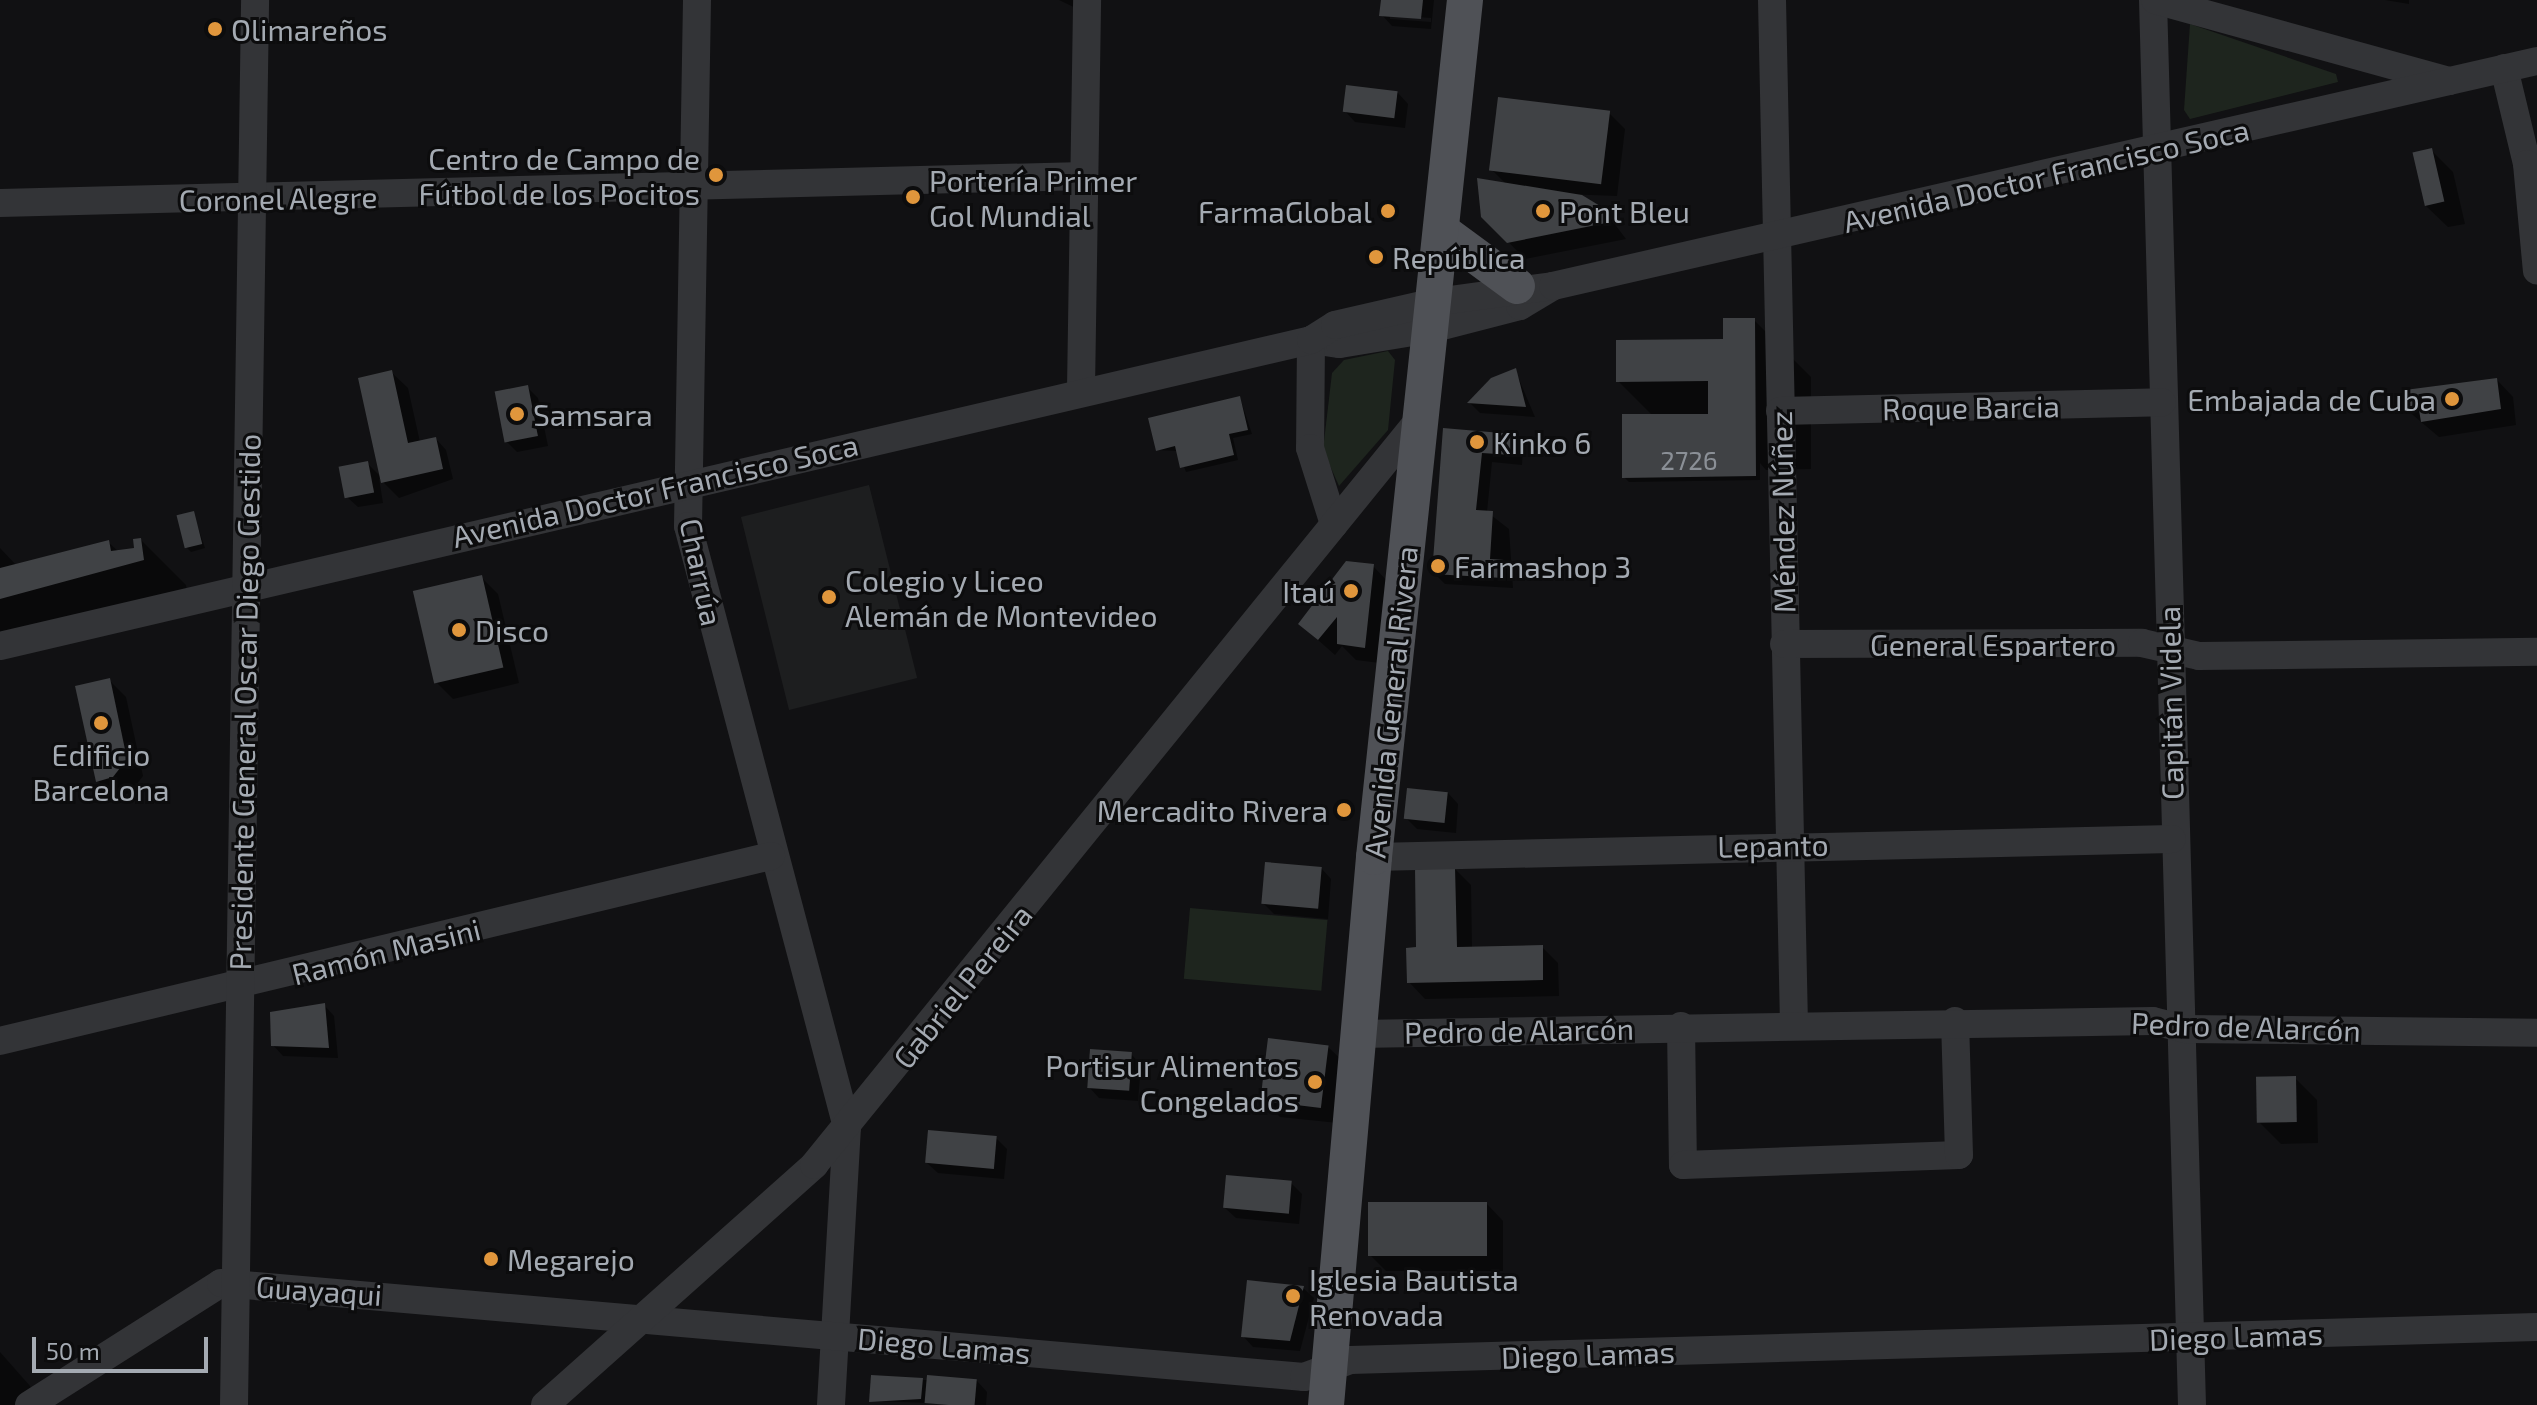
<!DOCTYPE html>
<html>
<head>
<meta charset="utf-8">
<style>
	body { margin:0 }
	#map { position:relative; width:2537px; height:1405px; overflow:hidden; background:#111113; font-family:"Exo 2",sans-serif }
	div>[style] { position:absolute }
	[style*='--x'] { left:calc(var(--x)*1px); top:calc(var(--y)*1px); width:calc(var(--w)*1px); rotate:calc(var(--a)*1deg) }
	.built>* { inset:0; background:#1d1e1f; transform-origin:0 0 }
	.green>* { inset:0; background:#1e251e; transform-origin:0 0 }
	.shadow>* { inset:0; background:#0007 }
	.building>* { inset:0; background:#404245; transform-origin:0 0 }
	.minor>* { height:28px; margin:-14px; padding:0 14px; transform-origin:14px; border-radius:14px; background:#333437 }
	.major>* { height:36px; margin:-18px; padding:0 18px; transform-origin:18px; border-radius:18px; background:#4f5156 }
	.dots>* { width:22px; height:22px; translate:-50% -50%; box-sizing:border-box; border:4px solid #0c0c0d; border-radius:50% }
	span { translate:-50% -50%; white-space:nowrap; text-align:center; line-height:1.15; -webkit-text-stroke:6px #0c0c0d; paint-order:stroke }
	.number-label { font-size:26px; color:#8b9097 }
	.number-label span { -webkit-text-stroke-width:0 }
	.poi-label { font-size:30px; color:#a4aab2 }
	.left { translate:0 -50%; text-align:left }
	.right { translate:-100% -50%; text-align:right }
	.street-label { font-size:30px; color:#a4aab2 }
	.scale { position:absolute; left:32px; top:1337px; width:176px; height:36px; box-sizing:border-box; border:4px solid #a4aab2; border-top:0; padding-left:10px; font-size:24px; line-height:28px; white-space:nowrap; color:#a4aab2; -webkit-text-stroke:6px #0c0c0d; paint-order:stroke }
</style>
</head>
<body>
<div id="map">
	<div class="built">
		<div style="left:869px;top:485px;width:199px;height:132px;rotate:76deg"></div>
	</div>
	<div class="green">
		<div style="clip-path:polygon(2190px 24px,2336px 74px,2338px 82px,2190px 119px,2184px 110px)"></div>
		<div style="clip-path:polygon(1388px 351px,1395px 360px,1388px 430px,1339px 486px,1323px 450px,1332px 373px,1344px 360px)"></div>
		<div style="left:1190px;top:908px;width:138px;height:71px;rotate:5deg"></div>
	</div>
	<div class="shadow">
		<div style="clip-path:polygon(1059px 0,1088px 0,1088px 14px)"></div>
		<div style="clip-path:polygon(evenodd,1383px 0,1434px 0,1431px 29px,1392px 26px,1382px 15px,1383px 0,1390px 15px,1431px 18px,1431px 22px,1390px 19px,1390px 15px)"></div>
		<div style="clip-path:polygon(2385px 0,2409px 0,2409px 4px)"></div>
		<div style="clip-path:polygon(1398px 93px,1408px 104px,1405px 128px,1355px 122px,1345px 111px)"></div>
		<div style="clip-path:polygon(1609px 113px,1625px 129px,1617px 196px,1565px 194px,1604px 210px,1626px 239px,1525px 259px,1483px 216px,1507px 185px,1491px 169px)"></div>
		<div style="clip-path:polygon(2431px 150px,2453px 172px,2465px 224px,2448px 227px,2426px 206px)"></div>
		<div style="clip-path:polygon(1754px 320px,1811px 377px,1811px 469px,1766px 470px,1760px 463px,1760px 480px,1629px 482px,1624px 477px,1653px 416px,1618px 381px,1725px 341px)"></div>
		<div style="clip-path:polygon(1515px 370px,1535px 417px,1480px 413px,1470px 403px)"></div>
		<div style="clip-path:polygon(391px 372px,408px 388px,420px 442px,436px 439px,446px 450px,453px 479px,399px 498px,379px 478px,383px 503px,358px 507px,347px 497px,368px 464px,382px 478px)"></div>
		<div style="clip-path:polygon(2497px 380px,2513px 397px,2516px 425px,2439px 437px,2407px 410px)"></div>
		<div style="clip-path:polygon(528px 388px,538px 398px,548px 446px,517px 452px,507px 442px)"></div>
		<div style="clip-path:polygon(1240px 398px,1252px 434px,1233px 438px,1238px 460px,1186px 472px,1178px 451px,1157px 450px)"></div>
		<div style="clip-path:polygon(1444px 430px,1513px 436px,1523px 447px,1522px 465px,1492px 462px,1487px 512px,1509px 529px,1513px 588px,1445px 584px,1434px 573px)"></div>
		<div style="clip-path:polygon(193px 513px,205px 548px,191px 552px,186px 547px)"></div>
		<div style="clip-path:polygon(141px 540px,186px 585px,188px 604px,0 656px,0 548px,17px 566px,108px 542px,119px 552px,137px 550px)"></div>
		<div style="clip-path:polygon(1373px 566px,1389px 583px,1380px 663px,1356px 660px,1342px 646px,1335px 655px,1300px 624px)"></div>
		<div style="clip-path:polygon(481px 577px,498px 594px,519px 683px,453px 699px,437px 683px)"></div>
		<div style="clip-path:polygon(109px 680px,126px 697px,143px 776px,130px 793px,114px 797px,98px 781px)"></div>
		<div style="clip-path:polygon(1448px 793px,1458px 804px,1456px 833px,1417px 829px,1406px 818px)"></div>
		<div style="clip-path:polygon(1321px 868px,1331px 879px,1328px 919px,1274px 914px,1263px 903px)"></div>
		<div style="clip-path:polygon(1455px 869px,1471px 885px,1472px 948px,1542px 947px,1558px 963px,1559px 996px,1425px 999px,1409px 982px)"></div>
		<div style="clip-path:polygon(324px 1005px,334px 1016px,338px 1058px,283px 1056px,273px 1045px)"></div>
		<div style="clip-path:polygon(1328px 1047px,1345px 1063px,1338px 1123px,1280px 1117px,1264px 1100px)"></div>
		<div style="clip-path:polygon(1131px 1054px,1141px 1065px,1138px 1101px,1099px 1098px,1089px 1087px)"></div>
		<div style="clip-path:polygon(2295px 1078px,2317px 1100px,2318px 1143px,2281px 1144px,2259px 1122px)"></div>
		<div style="clip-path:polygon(996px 1138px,1007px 1149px,1004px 1179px,938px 1173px,927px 1163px)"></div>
		<div style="clip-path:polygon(1291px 1183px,1302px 1194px,1299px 1224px,1236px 1218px,1225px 1208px)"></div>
		<div style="clip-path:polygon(1487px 1204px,1503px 1221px,1503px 1271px,1386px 1271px,1370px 1255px)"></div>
		<div style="clip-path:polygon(1303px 1288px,1314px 1298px,1300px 1351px,1253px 1347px,1243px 1336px)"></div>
		<div style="clip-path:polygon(0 1352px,30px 1386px,42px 1405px,0 1405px)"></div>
		<div style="clip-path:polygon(922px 1380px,977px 1381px,987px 1392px,986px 1405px,872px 1401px)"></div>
	</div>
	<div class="building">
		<div style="clip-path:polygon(1381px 0,1423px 0,1421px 19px,1379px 16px)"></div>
		<div style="left:1346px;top:85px;width:52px;height:27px;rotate:7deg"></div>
		<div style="left:1498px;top:97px;width:113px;height:74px;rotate:7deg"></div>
		<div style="left:2432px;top:148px;width:55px;height:20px;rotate:77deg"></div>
		<div style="clip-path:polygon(1477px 178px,1582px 195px,1605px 209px,1611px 222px,1507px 243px,1481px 217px)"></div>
		<div style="clip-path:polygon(1723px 318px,1755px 318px,1756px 476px,1622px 478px,1622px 414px,1708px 414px,1708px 381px,1616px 382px,1616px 340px,1723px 339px)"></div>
		<div style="clip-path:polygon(1516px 368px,1526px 407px,1467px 403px,1491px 378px)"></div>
		<div style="clip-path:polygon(392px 370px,408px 443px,436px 437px,443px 469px,381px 483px,358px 378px)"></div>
		<div style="clip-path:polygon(2497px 378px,2501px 409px,2421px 422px,2419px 410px,2405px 411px,2405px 390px)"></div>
		<div style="left:528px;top:385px;width:52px;height:34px;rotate:79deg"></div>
		<div style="clip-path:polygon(1240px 396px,1248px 430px,1229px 434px,1234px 455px,1180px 468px,1175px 446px,1156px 451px,1148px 418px)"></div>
		<div style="clip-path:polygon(1443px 428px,1513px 434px,1512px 455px,1482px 453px,1476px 510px,1493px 511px,1490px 559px,1504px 560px,1503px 578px,1432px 574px)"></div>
		<div style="left:368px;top:461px;width:32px;height:30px;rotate:79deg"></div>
		<div style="left:194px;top:511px;width:34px;height:18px;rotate:76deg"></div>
		<div style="clip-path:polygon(141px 538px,144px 560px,0 599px,0 568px,109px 540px,111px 551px,134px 548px,133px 539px)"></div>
		<div style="clip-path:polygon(1346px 561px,1374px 564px,1365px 648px,1337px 644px,1337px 617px,1318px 640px,1298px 624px)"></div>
		<div style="left:482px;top:575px;width:95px;height:71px;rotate:77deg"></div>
		<div style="clip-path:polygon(110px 678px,127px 759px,113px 777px,96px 782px,75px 686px)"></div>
		<div style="left:1407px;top:788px;width:41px;height:31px;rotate:6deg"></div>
		<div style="left:1265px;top:862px;width:57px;height:42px;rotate:5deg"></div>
		<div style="clip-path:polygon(1455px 867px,1457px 947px,1543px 945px,1543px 980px,1407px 983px,1406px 948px,1416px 947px,1415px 868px)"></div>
		<div style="clip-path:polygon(325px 1003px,329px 1048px,271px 1046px,270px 1012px)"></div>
		<div style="left:1268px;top:1038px;width:61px;height:63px;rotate:7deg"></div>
		<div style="left:1090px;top:1049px;width:42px;height:39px;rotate:4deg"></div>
		<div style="left:2296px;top:1076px;width:46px;height:40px;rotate:89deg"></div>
		<div style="left:928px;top:1130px;width:69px;height:33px;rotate:5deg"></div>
		<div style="left:1226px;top:1175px;width:66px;height:33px;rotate:5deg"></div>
		<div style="left:1368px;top:1202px;width:119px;height:54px"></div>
		<div style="clip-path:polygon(1247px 1280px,1304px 1286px,1290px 1341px,1241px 1337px)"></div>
		<div style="clip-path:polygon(871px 1375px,923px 1378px,921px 1399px,869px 1402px)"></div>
		<div style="left:927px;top:1375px;width:50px;height:28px;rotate:5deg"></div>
	</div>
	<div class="minor">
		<div style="--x:697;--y:0;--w:526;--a:90.98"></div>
		<div style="--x:688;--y:526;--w:622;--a:75.18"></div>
		<div style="--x:847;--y:1127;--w:278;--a:93.3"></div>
		<div style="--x:1772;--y:0;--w:1024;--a:88.77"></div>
		<div style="--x:2153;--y:0;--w:1406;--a:88.41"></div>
		<div style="--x:2155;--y:0;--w:305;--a:15.4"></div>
		<div style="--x:2504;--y:68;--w:99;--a:76.5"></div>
		<div style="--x:2527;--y:164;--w:107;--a:84.7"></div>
		<div style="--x:0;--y:203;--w:1084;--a:-1.43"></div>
		<div style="--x:1311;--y:340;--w:29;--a:8"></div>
		<div style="--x:1340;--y:344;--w:92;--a:-9.4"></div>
		<div style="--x:1431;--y:329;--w:92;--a:-14.5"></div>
		<div style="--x:1520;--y:306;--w:39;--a:-31"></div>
		<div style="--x:1311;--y:340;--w:108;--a:90.5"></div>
		<div style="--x:1310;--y:448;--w:80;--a:72.5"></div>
		<div style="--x:1081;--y:389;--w:389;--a:-89.1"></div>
		<div style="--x:1780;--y:411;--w:382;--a:-1.3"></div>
		<div style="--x:1784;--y:644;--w:358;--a:-0.2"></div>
		<div style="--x:2142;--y:643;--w:58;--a:12.8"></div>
		<div style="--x:2199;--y:656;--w:338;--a:-0.7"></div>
		<div style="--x:0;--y:646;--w:1346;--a:-13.14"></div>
		<div style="--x:1311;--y:340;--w:28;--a:-32"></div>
		<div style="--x:1335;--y:325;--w:103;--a:-13"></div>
		<div style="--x:1435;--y:302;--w:119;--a:-7.7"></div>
		<div style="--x:1553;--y:286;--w:1009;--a:-12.88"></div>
		<div style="--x:1374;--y:857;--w:798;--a:-1.29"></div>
		<div style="--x:1681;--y:1026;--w:139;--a:89.2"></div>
		<div style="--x:1683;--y:1165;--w:276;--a:-2.1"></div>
		<div style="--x:1959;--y:1155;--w:134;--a:-91.7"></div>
		<div style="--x:1357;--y:1034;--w:796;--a:-0.94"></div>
		<div style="--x:2153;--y:1021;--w:32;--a:14"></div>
		<div style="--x:2184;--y:1029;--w:353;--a:0.6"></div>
		<div style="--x:0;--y:1041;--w:793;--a:-13.49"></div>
		<div style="--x:29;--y:1405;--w:227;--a:-32.4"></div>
		<div style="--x:221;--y:1283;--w:1087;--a:4.96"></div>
		<div style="--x:1304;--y:1377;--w:49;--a:-20.3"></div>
		<div style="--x:1350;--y:1360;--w:1187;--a:-1.59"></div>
		<div style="--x:234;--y:1405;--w:1405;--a:-89.14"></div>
		<div style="--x:545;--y:1405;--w:361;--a:-41.7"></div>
		<div style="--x:814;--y:1165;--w:958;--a:-50.93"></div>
	</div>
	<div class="major">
		<div style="--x:1442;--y:231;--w:93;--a:36.3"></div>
		<div style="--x:1326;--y:1405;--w:550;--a:-84.99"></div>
		<div style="--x:1374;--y:857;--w:862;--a:-83.94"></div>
	</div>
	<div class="dots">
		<div style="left:215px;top:29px;background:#e0963c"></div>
		<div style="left:716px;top:175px;background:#e0963c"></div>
		<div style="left:913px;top:197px;background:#e0963c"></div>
		<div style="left:1388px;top:211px;background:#e0963c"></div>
		<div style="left:1543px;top:211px;background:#e0963c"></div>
		<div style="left:1376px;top:257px;background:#e0963c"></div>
		<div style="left:2452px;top:399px;background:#e0963c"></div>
		<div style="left:517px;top:414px;background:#e0963c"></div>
		<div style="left:1477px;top:442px;background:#e0963c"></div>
		<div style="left:1438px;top:566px;background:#e0963c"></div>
		<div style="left:1351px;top:591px;background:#e0963c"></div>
		<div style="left:829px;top:597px;background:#e0963c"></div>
		<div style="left:459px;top:630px;background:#e0963c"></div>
		<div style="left:101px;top:723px;background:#e0963c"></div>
		<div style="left:1344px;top:810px;background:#e0963c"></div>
		<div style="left:1315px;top:1082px;background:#e0963c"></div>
		<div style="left:491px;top:1259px;background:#e0963c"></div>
		<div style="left:1293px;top:1296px;background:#e0963c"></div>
	</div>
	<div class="number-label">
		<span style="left:1689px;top:460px">2726</span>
	</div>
	<div class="poi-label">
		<span class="left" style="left:231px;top:29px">Olimareños</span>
		<span class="right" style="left:700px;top:175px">Centro de Campo de<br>Fútbol de los Pocitos</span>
		<span class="left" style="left:929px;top:197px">Portería Primer<br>Gol Mundial</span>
		<span class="right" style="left:1372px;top:211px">FarmaGlobal</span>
		<span class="left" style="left:1559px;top:211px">Pont Bleu</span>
		<span class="left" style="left:1392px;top:257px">República</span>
		<span class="right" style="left:2436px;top:399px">Embajada de Cuba</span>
		<span class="left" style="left:533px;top:414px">Samsara</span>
		<span class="left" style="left:1493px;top:442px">Kinko 6</span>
		<span class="left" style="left:1454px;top:566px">Farmashop 3</span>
		<span class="left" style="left:845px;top:597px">Colegio y Liceo<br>Alemán de Montevideo</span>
		<span class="right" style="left:1335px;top:591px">Itaú</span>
		<span class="left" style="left:475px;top:630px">Disco</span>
		<span style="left:101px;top:771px">Edificio<br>Barcelona</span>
		<span class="right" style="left:1328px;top:810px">Mercadito Rivera</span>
		<span class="right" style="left:1299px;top:1082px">Portisur Alimentos<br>Congelados</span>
		<span class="left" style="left:507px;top:1259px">Megarejo</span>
		<span class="left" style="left:1309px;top:1296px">Iglesia Bautista<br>Renovada</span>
	</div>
	<div class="street-label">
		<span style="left:2046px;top:175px;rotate:-13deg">Avenida Doctor Francisco Soca</span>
		<span style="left:278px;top:198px;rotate:-1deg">Coronel Alegre</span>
		<span style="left:1971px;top:407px;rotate:-1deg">Roque Barcia</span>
		<span style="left:655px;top:490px;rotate:-13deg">Avenida Doctor Francisco Soca</span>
		<span style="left:1782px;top:512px;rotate:-91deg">Méndez Núñez</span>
		<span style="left:702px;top:572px;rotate:78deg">Charrúa</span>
		<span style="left:1993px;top:644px">General Espartero</span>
		<span style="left:244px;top:702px;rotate:-89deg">Presidente General Oscar Diego Gestido</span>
		<span style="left:1390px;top:702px;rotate:-84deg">Avenida General Rivera</span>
		<span style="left:2170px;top:703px;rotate:-91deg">Capitán Videla</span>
		<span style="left:1773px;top:845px;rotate:-1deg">Lepanto</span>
		<span style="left:386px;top:951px;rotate:-14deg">Ramón Masini</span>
		<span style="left:962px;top:986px;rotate:-51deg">Gabriel Pereira</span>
		<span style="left:2246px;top:1026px;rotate:2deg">Pedro de Alarcón</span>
		<span style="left:1519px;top:1030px;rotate:-1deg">Pedro de Alarcón</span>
		<span style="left:319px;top:1290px;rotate:4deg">Guayaqui</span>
		<span style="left:2236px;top:1336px;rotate:-2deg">Diego Lamas</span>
		<span style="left:944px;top:1345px;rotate:5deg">Diego Lamas</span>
		<span style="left:1588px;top:1354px;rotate:-2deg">Diego Lamas</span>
	</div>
	<div class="scale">50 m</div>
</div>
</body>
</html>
